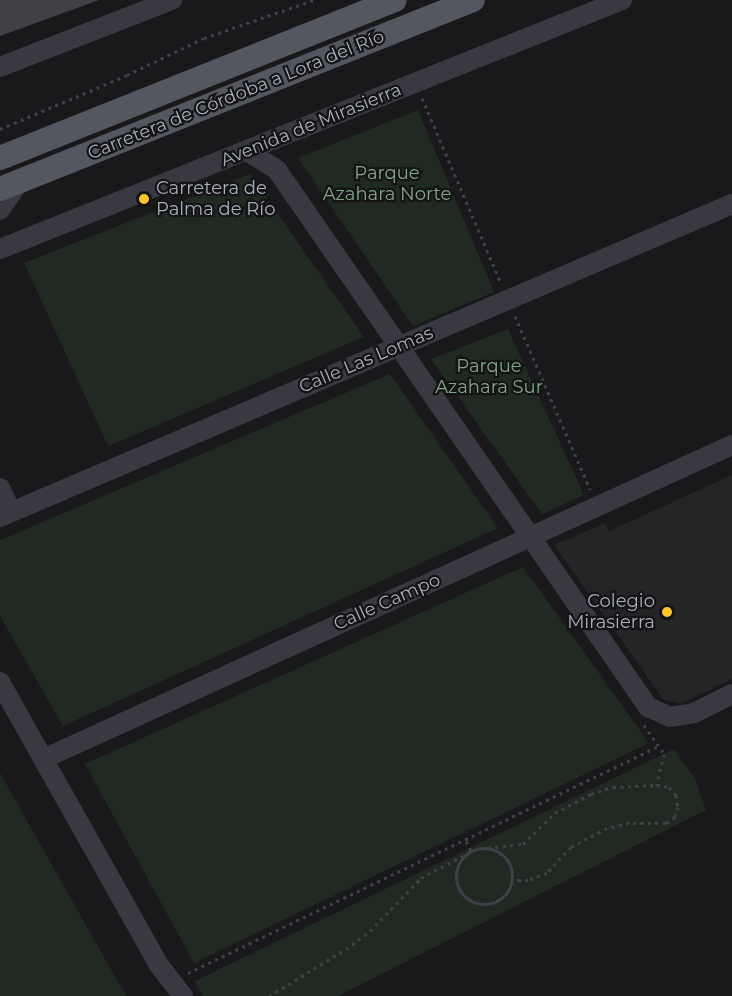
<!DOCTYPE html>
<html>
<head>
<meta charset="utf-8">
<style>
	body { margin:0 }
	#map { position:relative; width:732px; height:996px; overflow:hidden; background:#19191b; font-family:Montserrat,sans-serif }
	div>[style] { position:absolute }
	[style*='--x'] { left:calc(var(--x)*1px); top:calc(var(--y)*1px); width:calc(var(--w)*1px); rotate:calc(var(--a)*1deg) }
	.built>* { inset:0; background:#252528 }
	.green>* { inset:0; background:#202a22 }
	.building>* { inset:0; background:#404146 }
	.path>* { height:3px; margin-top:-1.5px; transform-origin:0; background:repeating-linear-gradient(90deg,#3f4148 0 3px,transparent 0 7.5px) }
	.path>.ring { margin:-1.5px; padding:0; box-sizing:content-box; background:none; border:3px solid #3f4148; border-radius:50% }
	.minor>* { height:20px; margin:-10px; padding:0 10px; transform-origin:10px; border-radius:10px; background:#393a41 }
	.major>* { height:24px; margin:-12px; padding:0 12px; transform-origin:12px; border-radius:12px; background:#555760 }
	.dots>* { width:16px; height:16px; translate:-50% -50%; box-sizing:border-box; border:3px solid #141416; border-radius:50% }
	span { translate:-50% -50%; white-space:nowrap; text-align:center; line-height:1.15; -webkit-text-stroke:4.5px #141416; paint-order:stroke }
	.street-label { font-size:18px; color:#aaafbc }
	.park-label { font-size:18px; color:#80a885 }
	.poi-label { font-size:18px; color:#aaafbc }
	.left { translate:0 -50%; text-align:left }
	.right { translate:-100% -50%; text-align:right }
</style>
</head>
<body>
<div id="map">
	<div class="built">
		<div style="clip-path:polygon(732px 475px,732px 679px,681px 704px,664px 700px,554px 545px,605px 523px,609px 531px)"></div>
	</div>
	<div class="green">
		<div style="clip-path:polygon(418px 110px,494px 292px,413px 326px,298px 158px)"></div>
		<div style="clip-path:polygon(250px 174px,364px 337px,108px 446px,24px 263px)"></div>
		<div style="clip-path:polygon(508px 329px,584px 495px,542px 514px,431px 359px)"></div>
		<div style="clip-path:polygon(390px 374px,498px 528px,63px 726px,0 616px,0 540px)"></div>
		<div style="clip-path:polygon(523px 567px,649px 743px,194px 963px,85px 764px)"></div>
		<div style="clip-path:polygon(674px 749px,695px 779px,706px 810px,338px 996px,203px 996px,195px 981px)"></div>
		<div style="clip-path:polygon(0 773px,126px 996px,0 996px)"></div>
	</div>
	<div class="building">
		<div style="clip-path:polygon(0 0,99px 0,0 36px)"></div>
	</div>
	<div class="path">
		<div style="--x:422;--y:98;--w:201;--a:66.9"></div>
		<div style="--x:0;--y:129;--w:138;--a:-23"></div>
		<div style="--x:127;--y:75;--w:85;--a:-25.7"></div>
		<div style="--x:204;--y:38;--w:116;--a:-19.1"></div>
		<div style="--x:515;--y:316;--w:189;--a:66.6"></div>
		<div style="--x:644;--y:725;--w:35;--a:55"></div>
		<div style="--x:664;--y:754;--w:32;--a:103"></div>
		<div style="--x:466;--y:841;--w:11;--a:63"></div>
		<div style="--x:488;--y:848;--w:35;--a:-7"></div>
		<div style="--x:523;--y:844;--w:45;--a:-44.1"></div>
		<div style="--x:555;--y:813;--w:41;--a:-27.8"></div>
		<div style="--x:591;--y:794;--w:23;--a:-18"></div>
		<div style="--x:613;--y:787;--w:44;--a:-2.6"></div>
		<div style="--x:657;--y:785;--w:12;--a:9"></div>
		<div style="--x:669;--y:787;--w:11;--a:49"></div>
		<div style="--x:676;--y:795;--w:12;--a:81"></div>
		<div style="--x:678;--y:807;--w:10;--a:107"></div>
		<div style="--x:675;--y:817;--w:11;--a:146"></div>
		<div style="--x:666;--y:823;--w:37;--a:180"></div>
		<div style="--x:629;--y:823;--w:23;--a:167"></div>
		<div style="--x:607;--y:828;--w:41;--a:152.2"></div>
		<div style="--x:571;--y:847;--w:35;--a:133"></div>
		<div style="--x:547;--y:873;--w:20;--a:160"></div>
		<div style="--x:528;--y:880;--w:16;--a:180"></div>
		<div class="ring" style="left:456px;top:848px;width:53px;height:53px"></div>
		<div style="--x:188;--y:973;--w:523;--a:-25.73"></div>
		<div style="--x:269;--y:996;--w:90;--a:-31.4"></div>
		<div style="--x:346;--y:949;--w:30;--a:-37"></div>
		<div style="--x:370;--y:931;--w:74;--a:-46.1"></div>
		<div style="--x:421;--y:878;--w:51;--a:-28.1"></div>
	</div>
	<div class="minor">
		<div style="--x:0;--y:67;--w:185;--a:-21.3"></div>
		<div style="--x:247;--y:151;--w:36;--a:32"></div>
		<div style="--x:277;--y:170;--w:653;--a:55.36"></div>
		<div style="--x:648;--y:707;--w:24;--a:24"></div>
		<div style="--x:670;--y:717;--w:24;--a:-9"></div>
		<div style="--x:694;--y:713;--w:42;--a:-26.6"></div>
		<div style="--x:0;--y:210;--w:34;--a:-56"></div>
		<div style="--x:0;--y:249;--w:670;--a:-21.82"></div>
		<div style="--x:0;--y:488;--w:26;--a:65"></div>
		<div style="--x:0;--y:517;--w:796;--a:-23.15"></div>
		<div style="--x:0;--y:682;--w:323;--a:60.7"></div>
		<div style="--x:158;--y:964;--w:41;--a:52"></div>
		<div style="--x:43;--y:759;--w:757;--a:-24.5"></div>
	</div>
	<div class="major">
		<div style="--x:0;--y:158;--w:425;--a:-21.8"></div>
		<div style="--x:0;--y:189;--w:509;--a:-21.78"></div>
	</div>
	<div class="dots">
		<div style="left:144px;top:199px;background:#ffc52d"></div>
		<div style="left:667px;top:612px;background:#ffc52d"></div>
	</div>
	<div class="street-label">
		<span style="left:236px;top:95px;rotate:-22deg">Carretera de Córdoba a Lora del Río</span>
		<span style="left:311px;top:125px;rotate:-22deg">Avenida de Mirasierra</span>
		<span style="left:366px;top:360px;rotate:-23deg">Calle Las Lomas</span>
		<span style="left:387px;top:602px;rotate:-24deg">Calle Campo</span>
	</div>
	<div class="park-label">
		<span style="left:387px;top:184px">Parque<br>Azahara Norte</span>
		<span style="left:489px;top:377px">Parque<br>Azahara Sur</span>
	</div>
	<div class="poi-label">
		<span class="left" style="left:156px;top:199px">Carretera de<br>Palma de Río</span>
		<span class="right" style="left:655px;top:612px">Colegio<br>Mirasierra</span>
	</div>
</div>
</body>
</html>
